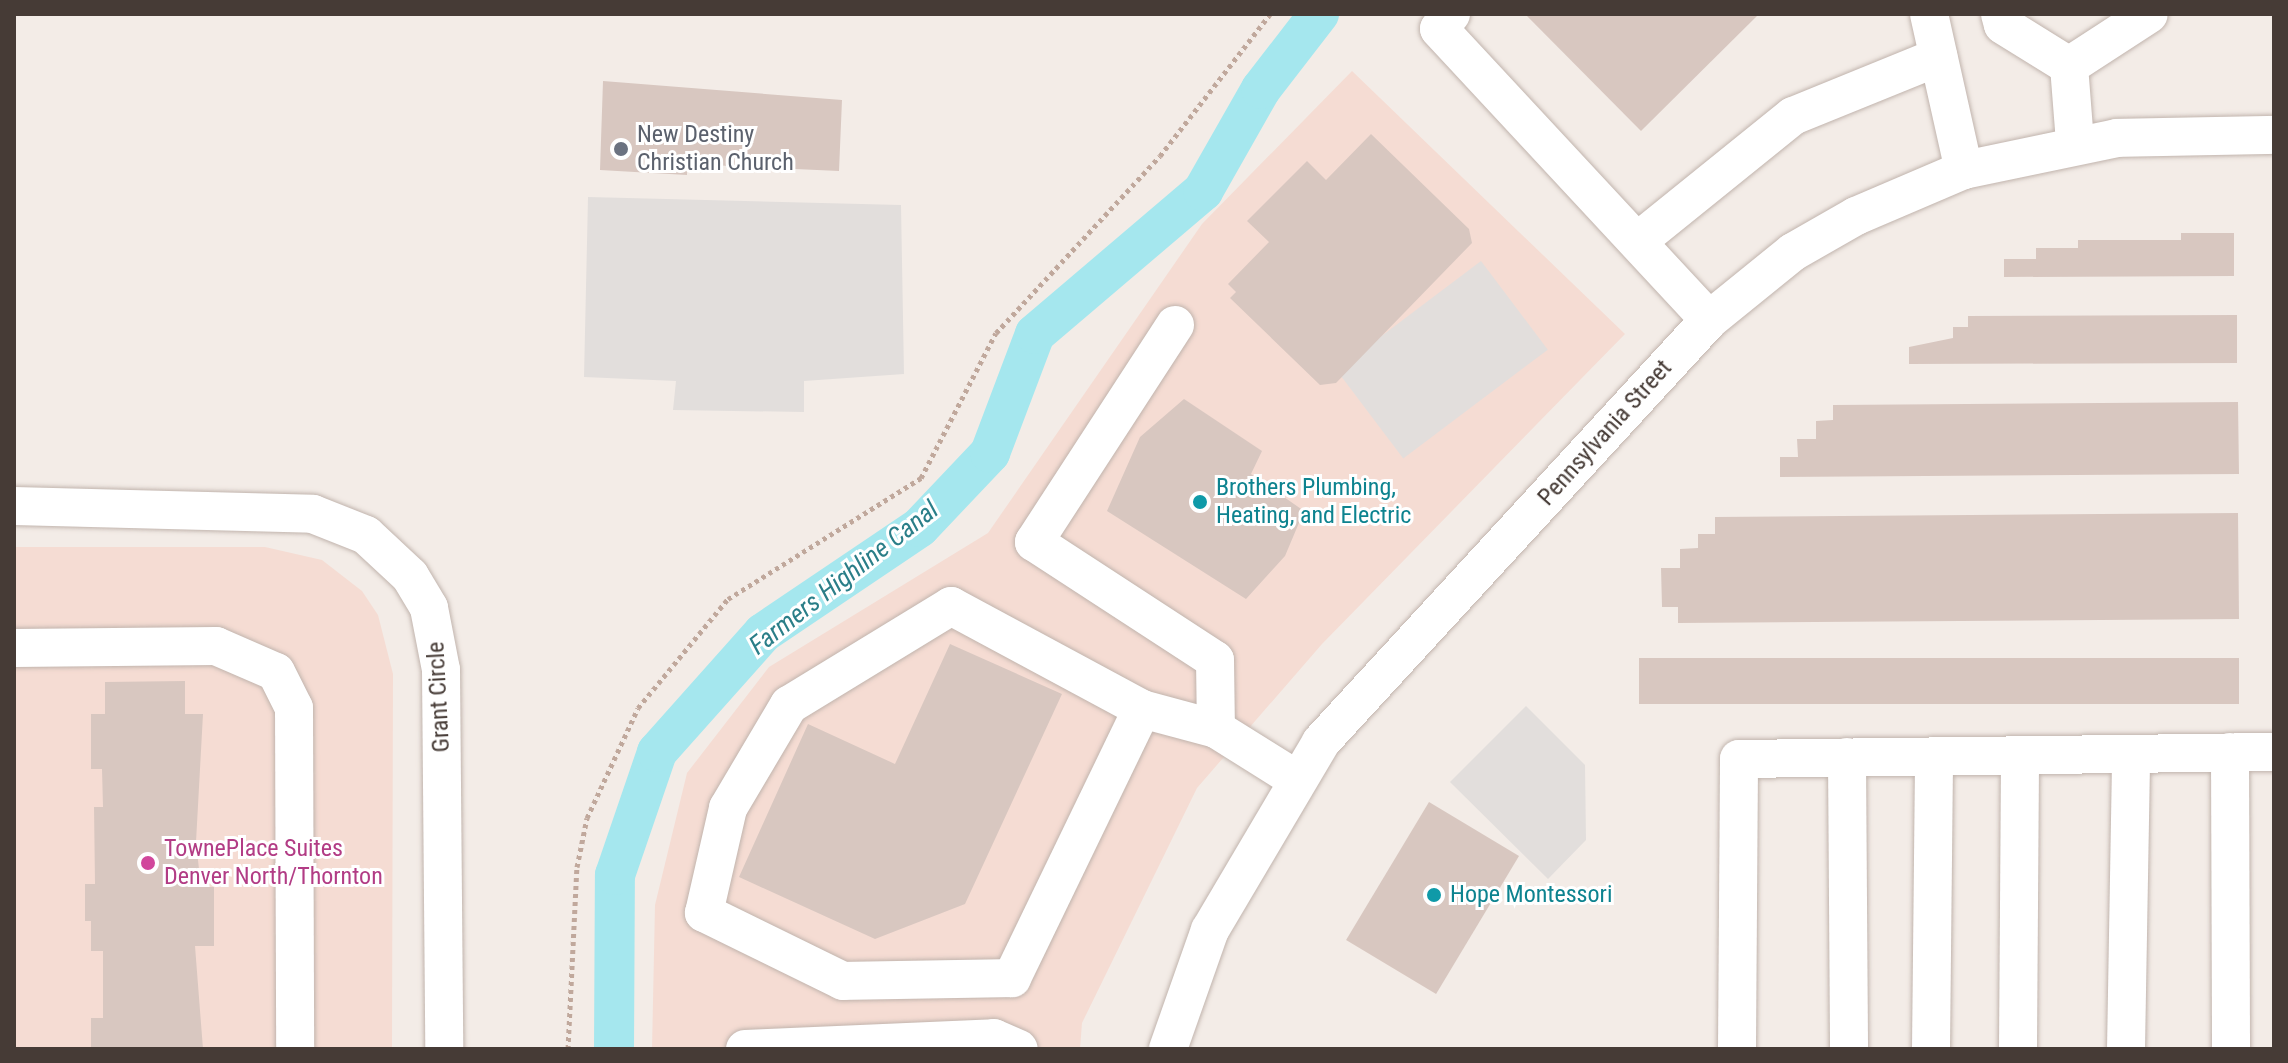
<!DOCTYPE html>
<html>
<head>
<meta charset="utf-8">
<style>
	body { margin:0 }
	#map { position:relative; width:2288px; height:1063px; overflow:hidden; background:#f3ece7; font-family:"Roboto Condensed",sans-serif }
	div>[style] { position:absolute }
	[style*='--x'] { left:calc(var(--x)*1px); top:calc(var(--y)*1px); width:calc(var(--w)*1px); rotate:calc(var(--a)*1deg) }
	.commercial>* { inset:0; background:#f5dcd3 }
	.parking>* { inset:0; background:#e2dedc; transform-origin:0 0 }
	.canal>* { height:40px; margin:-20px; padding:0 20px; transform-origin:20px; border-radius:20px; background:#a5e7ee }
	.building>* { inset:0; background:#d8c7c0; transform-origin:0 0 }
	.path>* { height:5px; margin-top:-2.5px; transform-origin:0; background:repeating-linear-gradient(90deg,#c0a89c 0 4px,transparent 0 8px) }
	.roads { filter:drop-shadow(0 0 2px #c1b4ad) drop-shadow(0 0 2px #c1b4ad) }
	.minor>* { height:38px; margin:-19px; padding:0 19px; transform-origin:19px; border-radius:19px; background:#fff }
	.dots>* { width:22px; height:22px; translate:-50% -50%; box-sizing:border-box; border:4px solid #fff; border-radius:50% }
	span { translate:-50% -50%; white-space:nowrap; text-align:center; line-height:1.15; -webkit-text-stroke:6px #fff; paint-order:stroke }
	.worship-label { font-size:24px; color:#5b616d }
	.left { translate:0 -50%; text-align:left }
	.street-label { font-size:24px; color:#463b36 }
	.culture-label { font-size:24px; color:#0d838f }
	.hotel-label { font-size:24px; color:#b23c85 }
	.water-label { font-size:26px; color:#2a7e88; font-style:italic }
	.frame { position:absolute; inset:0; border:16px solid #463b36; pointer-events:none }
</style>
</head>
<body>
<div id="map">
	<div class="commercial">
		<div style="clip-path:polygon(1352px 71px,1625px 334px,1322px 644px,1197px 788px,1082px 1023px,1080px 1049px,652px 1049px,655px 905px,687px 773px,769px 667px,988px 533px,1202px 224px)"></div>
		<div style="clip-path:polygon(14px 547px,265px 547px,322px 560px,362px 591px,378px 615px,393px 674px,392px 1049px,14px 1049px)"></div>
	</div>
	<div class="parking">
		<div style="clip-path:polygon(588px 197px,901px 205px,904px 374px,804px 381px,804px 412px,673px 410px,676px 381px,584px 377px)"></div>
		<div style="left:1481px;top:261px;width:111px;height:181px;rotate:53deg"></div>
		<div style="clip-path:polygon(1526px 706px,1585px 765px,1586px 840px,1548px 879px,1450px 782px)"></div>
	</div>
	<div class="canal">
		<div style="--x:614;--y:1049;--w:174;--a:-89.7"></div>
		<div style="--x:615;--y:875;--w:130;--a:-71.1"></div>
		<div style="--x:657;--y:752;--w:159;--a:-48.3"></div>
		<div style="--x:763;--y:633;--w:189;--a:-34"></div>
		<div style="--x:920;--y:527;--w:102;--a:-46.6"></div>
		<div style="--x:990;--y:453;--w:127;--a:-69.3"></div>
		<div style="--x:1035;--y:334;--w:221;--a:-40.4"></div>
		<div style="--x:1203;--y:191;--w:117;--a:-60.4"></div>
		<div style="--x:1261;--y:89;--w:95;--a:-52.3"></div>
	</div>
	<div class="building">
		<div style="clip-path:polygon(1525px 14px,1759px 14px,1641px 131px)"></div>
		<div style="clip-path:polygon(603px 81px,842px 100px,839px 171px,687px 164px,687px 175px,600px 170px)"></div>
		<div style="clip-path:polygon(1371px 134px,1469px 229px,1472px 243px,1336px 383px,1320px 385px,1230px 298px,1236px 292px,1228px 284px,1269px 242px,1247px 221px,1307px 161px,1326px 180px)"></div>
		<div style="clip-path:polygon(2181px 233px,2234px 233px,2234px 276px,2004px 277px,2004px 259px,2036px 259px,2036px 248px,2078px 248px,2078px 240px,2181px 240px)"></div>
		<div style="clip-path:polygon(2237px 315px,2237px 363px,1909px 364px,1909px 347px,1953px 338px,1953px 327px,1968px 327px,1968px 316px)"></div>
		<div style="clip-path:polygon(1184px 399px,1262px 451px,1251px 474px,1304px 511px,1285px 556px,1246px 599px,1107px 511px,1140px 437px)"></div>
		<div style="clip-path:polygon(2238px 402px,2239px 474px,1780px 477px,1780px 457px,1798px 457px,1797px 439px,1816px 439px,1816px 421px,1833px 420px,1833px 405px)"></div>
		<div style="clip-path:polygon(2238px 513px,2239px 619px,1678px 623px,1678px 607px,1662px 607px,1661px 568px,1680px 568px,1680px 549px,1698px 548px,1698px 534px,1715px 534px,1715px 517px)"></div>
		<div style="clip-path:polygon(950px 644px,1062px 694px,965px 904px,875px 939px,739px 877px,808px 724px,895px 764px)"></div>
		<div style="left:2239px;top:658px;width:46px;height:600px;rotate:90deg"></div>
		<div style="clip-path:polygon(185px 681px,185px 714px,203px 714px,196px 842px,201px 887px,214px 887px,214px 946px,195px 946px,203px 1049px,91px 1049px,91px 1018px,103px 1018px,103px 951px,91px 951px,91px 921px,85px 921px,85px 884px,95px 884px,94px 807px,103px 807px,102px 769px,91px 769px,91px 714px,105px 714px,105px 682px)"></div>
		<div style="left:1429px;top:802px;width:105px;height:161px;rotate:31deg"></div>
	</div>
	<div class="path">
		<div style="--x:568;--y:1049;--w:182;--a:-87.2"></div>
		<div style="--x:577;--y:867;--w:50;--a:-78.5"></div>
		<div style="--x:587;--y:818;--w:121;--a:-65.1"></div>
		<div style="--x:638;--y:708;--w:141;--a:-50.5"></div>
		<div style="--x:728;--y:599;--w:228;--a:-32.1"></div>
		<div style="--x:921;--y:478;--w:163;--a:-62.7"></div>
		<div style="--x:996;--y:333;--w:241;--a:-47.2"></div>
		<div style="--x:1160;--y:156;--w:180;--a:-52.2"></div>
	</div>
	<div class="roads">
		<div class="minor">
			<div style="--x:1451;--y:14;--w:19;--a:129"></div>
			<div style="--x:1439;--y:29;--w:397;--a:47.1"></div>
			<div style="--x:1929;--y:14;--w:160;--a:77.4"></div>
			<div style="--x:2000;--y:14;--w:11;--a:75"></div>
			<div style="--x:2003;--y:25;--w:78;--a:31.8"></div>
			<div style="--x:2069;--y:66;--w:77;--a:85.5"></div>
			<div style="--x:2069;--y:66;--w:95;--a:-33"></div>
			<div style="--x:1638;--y:241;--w:199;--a:-38.9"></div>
			<div style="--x:1793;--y:116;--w:157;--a:-22.1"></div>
			<div style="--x:1175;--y:325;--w:259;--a:123"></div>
			<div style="--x:1034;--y:542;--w:216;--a:33.1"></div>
			<div style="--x:1215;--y:660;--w:69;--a:89.2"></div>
			<div style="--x:1216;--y:729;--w:94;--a:32"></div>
			<div style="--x:14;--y:506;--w:299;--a:1.5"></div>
			<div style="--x:313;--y:514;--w:57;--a:21.6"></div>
			<div style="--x:366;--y:535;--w:60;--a:43"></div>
			<div style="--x:410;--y:576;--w:37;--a:59"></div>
			<div style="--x:429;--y:608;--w:63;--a:79"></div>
			<div style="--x:441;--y:670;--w:379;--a:89.5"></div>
			<div style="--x:14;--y:648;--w:202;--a:-0.6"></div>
			<div style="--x:216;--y:646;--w:65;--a:23.4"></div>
			<div style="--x:276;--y:672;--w:40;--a:63.4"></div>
			<div style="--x:294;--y:708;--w:341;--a:89.8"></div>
			<div style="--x:1142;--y:709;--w:299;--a:115.8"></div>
			<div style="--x:1012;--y:978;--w:169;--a:179"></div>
			<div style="--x:843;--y:981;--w:155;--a:-153.9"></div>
			<div style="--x:704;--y:913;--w:108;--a:-77.1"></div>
			<div style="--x:728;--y:808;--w:120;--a:-59.4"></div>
			<div style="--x:789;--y:705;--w:190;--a:-31.4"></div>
			<div style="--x:951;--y:606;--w:217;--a:28.3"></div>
			<div style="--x:1142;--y:709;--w:77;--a:15.1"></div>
			<div style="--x:2230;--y:752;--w:297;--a:89.8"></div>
			<div style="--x:1847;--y:757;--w:292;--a:89.6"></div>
			<div style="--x:745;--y:1049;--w:249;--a:-2.5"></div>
			<div style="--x:994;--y:1038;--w:27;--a:24"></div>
			<div style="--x:1168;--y:1049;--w:126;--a:-70.6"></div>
			<div style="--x:1210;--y:930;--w:218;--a:-59.4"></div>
			<div style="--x:1321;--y:742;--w:573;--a:-47.4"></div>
			<div style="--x:1709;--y:320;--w:108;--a:-39"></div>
			<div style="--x:1793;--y:252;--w:73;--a:-29.7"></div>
			<div style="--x:1856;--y:216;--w:117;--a:-23.1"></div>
			<div style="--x:1964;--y:170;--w:156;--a:-11.8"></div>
			<div style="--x:2117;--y:138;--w:157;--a:-1.1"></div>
			<div style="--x:1737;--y:1049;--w:290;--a:-89.6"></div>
			<div style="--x:1739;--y:759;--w:535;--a:-0.75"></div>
			<div style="--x:1931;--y:1049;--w:293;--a:-89.4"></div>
			<div style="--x:2018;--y:1049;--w:294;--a:-89.6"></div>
			<div style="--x:2126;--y:1049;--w:295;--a:-89"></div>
		</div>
	</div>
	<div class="dots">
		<div style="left:621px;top:149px;background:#6b7280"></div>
		<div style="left:1200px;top:502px;background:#0f9aa8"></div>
		<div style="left:148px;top:863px;background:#d1479c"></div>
		<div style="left:1434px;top:895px;background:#0f9aa8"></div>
	</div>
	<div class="worship-label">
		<span class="left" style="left:637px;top:149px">New Destiny<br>Christian Church</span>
	</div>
	<div class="street-label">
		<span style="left:1605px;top:433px;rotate:-48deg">Pennsylvania Street</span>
		<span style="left:439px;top:697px;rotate:-93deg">Grant Circle</span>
	</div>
	<div class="culture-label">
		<span class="left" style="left:1216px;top:502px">Brothers Plumbing,<br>Heating, and Electric</span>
		<span class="left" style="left:1450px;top:895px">Hope Montessori</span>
	</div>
	<div class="hotel-label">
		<span class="left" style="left:164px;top:863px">TownePlace Suites<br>Denver North/Thornton</span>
	</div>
	<div class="water-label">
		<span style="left:844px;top:578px;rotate:-38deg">Farmers Highline Canal</span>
	</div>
	<div class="frame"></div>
</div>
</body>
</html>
